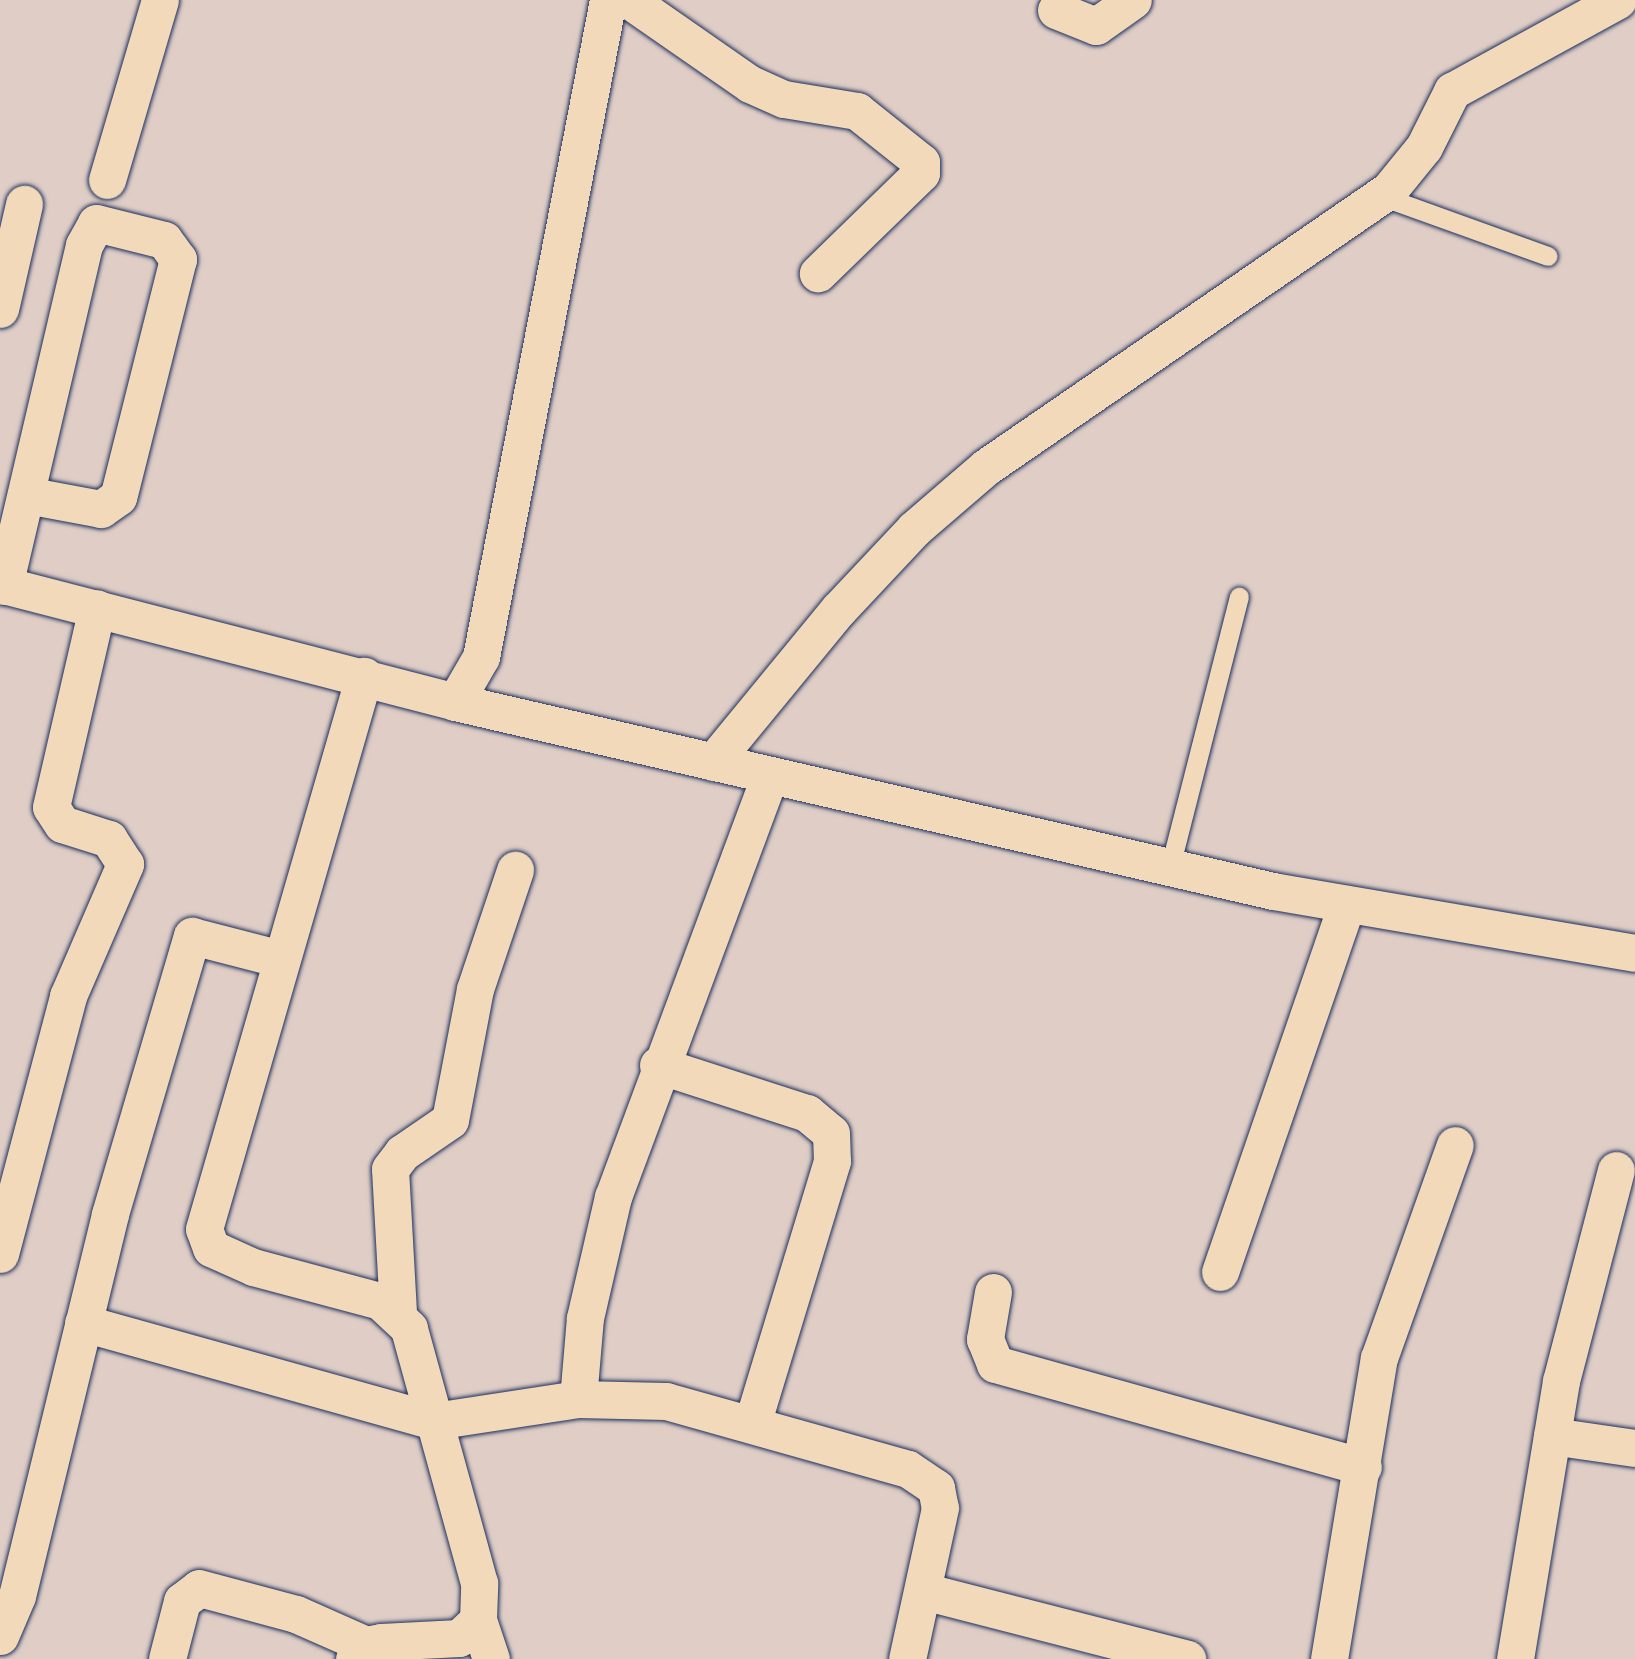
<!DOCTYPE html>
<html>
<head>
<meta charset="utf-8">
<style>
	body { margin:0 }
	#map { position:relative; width:1635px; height:1659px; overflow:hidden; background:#e0cec6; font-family:Mali,sans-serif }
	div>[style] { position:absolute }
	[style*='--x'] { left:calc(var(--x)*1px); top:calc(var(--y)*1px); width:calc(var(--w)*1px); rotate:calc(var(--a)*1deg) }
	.roads { filter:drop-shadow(0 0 2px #1b2f5e) drop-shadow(0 0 2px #1b2f5e) }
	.service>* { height:19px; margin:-9.5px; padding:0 9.5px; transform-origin:9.5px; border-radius:9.5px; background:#f1d9b9 }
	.minor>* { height:37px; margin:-18.5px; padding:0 18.5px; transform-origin:18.5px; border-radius:18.5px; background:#f1d9b9 }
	span { translate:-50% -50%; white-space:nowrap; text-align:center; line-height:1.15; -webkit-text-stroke:6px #f1d9b9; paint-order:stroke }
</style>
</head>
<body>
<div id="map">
	<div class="roads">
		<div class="service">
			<div style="--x:1381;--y:196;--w:177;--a:19.8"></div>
			<div style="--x:1170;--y:867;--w:279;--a:-75.7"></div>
		</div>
		<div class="minor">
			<div style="--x:629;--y:0;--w:147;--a:34.8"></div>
			<div style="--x:750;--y:84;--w:37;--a:24"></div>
			<div style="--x:784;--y:99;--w:74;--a:9.3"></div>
			<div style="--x:857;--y:111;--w:82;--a:38.6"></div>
			<div style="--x:921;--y:162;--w:11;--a:90"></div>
			<div style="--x:921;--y:173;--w:144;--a:135.8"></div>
			<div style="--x:1056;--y:10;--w:43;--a:21.8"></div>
			<div style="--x:1096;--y:26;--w:45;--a:-35.1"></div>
			<div style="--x:107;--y:180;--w:188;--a:-73.6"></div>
			<div style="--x:0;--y:309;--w:108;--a:-77.1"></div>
			<div style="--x:0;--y:584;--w:470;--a:14.5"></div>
			<div style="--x:455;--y:702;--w:840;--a:13.01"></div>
			<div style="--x:1273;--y:891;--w:367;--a:9.7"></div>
			<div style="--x:4;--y:586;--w:350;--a:-76.8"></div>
			<div style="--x:84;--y:245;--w:25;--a:-61"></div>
			<div style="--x:96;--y:223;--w:70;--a:14"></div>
			<div style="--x:164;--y:240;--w:24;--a:54"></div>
			<div style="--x:178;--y:259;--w:245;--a:104.1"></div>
			<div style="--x:118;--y:497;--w:21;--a:145"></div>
			<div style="--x:101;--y:509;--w:76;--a:-169.4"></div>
			<div style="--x:455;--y:702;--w:52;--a:-60"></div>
			<div style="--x:481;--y:657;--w:669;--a:-79.06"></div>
			<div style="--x:713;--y:762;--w:197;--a:-50.6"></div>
			<div style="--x:838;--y:610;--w:111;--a:-46.8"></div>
			<div style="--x:914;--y:529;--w:95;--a:-40.7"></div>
			<div style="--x:986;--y:467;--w:489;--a:-34.5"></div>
			<div style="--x:1389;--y:190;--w:55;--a:-50.9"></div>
			<div style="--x:1424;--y:147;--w:63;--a:-63.4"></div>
			<div style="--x:1452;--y:91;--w:189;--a:-28.7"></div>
			<div style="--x:658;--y:1065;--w:157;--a:17.9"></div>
			<div style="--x:807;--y:1113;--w:31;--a:40"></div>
			<div style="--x:831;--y:1133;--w:28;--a:88"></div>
			<div style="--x:832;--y:1161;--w:272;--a:106.9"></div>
			<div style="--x:0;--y:1254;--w:267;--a:-75.2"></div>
			<div style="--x:68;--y:996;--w:144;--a:-66.6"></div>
			<div style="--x:125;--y:864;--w:30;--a:-123"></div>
			<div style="--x:109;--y:839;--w:49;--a:-162.3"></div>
			<div style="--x:62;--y:824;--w:20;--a:-123"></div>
			<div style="--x:51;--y:807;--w:204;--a:-77"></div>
			<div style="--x:1220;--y:1272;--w:389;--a:-71"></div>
			<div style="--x:993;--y:1292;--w:48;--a:99.7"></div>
			<div style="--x:985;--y:1339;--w:27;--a:68"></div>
			<div style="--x:995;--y:1364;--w:382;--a:15.6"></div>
			<div style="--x:398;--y:1312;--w:143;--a:-93.2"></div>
			<div style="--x:390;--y:1169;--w:20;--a:-53"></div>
			<div style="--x:402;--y:1153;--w:58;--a:-34.5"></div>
			<div style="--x:450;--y:1120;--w:133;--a:-79.2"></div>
			<div style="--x:475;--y:989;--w:126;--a:-71.4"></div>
			<div style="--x:83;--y:1323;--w:364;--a:15.6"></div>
			<div style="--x:434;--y:1421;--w:146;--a:-8.7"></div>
			<div style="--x:578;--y:1399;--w:88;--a:1.3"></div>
			<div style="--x:666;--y:1401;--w:251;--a:15.7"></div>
			<div style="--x:908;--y:1469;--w:34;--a:34"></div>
			<div style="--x:936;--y:1488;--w:20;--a:79"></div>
			<div style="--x:940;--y:1508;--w:155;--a:102.3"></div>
			<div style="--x:578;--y:1399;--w:81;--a:-85.1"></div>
			<div style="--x:585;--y:1318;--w:124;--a:-77"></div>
			<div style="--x:613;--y:1197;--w:450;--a:-69.6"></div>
			<div style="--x:1552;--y:1436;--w:84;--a:8.2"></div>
			<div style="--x:923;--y:1591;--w:273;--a:14.4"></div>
			<div style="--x:478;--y:1620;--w:41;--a:71.6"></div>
			<div style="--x:0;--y:1636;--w:43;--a:-67"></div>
			<div style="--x:17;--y:1596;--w:393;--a:-76.3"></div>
			<div style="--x:110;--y:1214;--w:290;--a:-73.6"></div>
			<div style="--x:192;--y:936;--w:92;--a:14.5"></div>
			<div style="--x:167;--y:1659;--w:60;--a:-75.5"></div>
			<div style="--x:182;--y:1601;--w:21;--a:-37"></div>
			<div style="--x:199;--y:1588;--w:100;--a:15"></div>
			<div style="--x:296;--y:1614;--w:77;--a:23.9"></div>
			<div style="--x:354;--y:1659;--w:18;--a:-49"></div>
			<div style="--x:366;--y:1645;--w:15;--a:-11"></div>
			<div style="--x:381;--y:1642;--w:78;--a:-2.9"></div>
			<div style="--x:459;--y:1638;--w:26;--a:-43"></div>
			<div style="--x:478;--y:1620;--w:37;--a:-88"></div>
			<div style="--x:479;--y:1583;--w:264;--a:-105.4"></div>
			<div style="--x:409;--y:1328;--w:40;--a:-137"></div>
			<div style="--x:380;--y:1301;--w:131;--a:-165"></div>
			<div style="--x:253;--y:1267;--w:46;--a:-155.7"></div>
			<div style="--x:211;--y:1248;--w:20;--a:-110"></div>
			<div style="--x:204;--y:1229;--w:576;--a:-73.86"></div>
			<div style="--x:1329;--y:1659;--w:305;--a:-80.6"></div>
			<div style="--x:1379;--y:1358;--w:226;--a:-70.4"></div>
			<div style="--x:1515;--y:1659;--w:282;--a:-80.6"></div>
			<div style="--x:1561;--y:1381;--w:218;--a:-75.4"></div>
		</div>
	</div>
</div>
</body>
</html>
